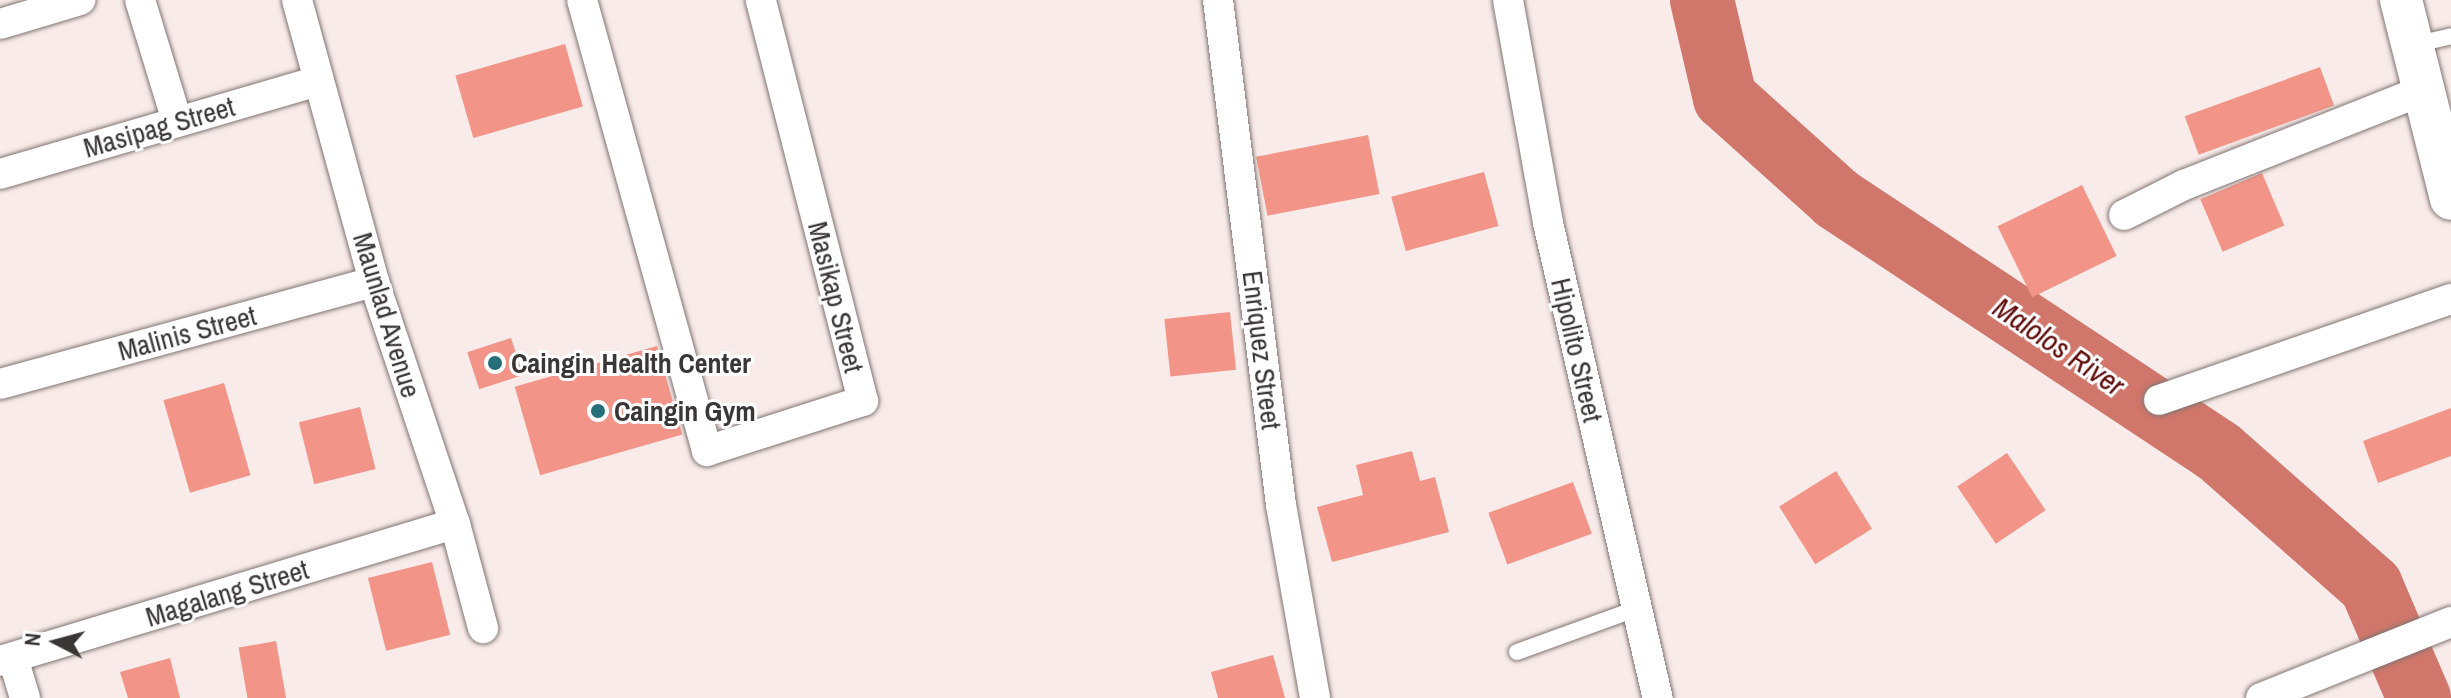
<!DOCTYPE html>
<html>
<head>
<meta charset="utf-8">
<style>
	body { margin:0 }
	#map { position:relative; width:2451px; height:698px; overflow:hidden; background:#f8ebe9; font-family:"Archivo Narrow",sans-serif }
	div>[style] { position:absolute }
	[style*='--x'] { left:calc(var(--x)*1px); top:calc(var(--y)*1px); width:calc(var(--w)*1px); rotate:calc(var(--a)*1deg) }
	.river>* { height:64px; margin:-32px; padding:0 32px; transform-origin:32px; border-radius:32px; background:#d0766b }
	.building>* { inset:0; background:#f29588; transform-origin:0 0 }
	.roads { filter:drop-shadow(0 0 2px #807573) drop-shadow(0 0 2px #807573) }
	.lane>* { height:16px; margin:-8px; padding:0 8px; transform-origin:8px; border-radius:8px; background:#fff }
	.street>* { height:30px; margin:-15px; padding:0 15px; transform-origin:15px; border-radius:15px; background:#fff }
	.secondary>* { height:42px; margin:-21px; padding:0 21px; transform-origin:21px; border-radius:21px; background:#fff }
	.dots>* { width:22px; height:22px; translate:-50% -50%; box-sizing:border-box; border:4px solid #fff; border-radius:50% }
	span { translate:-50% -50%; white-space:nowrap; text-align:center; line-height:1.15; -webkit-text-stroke:6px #fff; paint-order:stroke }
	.street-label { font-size:28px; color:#3b3636 }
	.poi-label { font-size:28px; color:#3b3636; font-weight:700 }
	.left { translate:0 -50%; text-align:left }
	.water-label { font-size:30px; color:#5f0c0a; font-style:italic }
	.north { position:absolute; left:16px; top:602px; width:80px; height:80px; -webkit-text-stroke:6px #fff; paint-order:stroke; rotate:276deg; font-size:22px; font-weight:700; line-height:32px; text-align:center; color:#3b3636 }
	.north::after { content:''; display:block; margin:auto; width:28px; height:36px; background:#3b3636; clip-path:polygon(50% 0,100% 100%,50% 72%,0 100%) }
</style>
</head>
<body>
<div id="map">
	<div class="river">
		<div style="--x:1702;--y:0;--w:101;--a:76.8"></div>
		<div style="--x:1725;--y:98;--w:151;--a:42"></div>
		<div style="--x:1837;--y:199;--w:457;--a:33.5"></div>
		<div style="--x:2218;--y:451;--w:204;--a:41.4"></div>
		<div style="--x:2371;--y:586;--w:122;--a:66.8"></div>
	</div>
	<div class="building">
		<div style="left:565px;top:44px;width:65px;height:114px;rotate:74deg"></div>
		<div style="left:2320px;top:67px;width:41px;height:144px;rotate:70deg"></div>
		<div style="left:1368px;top:135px;width:60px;height:114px;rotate:79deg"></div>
		<div style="left:1484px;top:172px;width:56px;height:96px;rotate:75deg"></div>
		<div style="left:2262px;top:173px;width:57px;height:67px;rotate:67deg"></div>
		<div style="left:2082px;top:185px;width:79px;height:94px;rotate:64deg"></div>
		<div style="left:1230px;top:312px;width:58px;height:66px;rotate:84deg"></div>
		<div style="left:511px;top:338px;width:39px;height:46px;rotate:72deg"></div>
		<div style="left:657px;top:346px;width:92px;height:148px;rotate:74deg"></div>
		<div style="left:224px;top:383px;width:96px;height:63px;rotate:74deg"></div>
		<div style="left:360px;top:407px;width:64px;height:63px;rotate:76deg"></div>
		<div style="clip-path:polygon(2451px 408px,2451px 456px,2378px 483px,2363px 441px)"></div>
		<div style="clip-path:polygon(1412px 451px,1420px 481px,1435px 477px,1449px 532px,1332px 562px,1317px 507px,1363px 495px,1356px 465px)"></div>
		<div style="left:2007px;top:453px;width:69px;height:60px;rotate:56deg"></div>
		<div style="left:1836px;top:471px;width:68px;height:67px;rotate:58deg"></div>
		<div style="left:1573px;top:482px;width:55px;height:90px;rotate:70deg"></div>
		<div style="left:432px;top:562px;width:75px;height:66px;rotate:76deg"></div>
		<div style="left:276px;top:641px;width:58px;height:38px;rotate:80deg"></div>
		<div style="clip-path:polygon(1273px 655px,1285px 698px,1218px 698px,1211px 672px)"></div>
		<div style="clip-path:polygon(170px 658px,180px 698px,128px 698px,120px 672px)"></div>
	</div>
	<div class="roads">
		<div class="lane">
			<div style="--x:2413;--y:45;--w:39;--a:-13"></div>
			<div style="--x:1517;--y:652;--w:127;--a:-19.9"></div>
		</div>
		<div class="street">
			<div style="--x:140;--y:0;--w:127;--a:73"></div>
			<div style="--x:297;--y:0;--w:292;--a:74.7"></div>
			<div style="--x:374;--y:282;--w:255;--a:71.5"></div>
			<div style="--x:455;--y:524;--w:108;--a:74.9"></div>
			<div style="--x:582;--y:0;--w:468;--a:74.5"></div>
			<div style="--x:707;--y:451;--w:164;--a:-17.8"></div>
			<div style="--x:863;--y:401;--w:414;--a:-104.3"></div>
			<div style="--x:1218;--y:0;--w:509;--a:82.89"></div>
			<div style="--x:1281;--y:505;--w:196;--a:80"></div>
			<div style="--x:1508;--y:0;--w:227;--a:79.8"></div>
			<div style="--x:1548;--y:223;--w:488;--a:77"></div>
			<div style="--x:0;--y:24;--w:84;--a:-16.7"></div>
			<div style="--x:0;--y:174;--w:332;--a:-16.3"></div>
			<div style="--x:2124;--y:215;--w:67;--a:-26.6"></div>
			<div style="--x:2184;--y:185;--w:258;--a:-21.6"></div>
			<div style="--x:0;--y:384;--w:388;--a:-15.3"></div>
			<div style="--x:2159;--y:400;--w:309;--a:-19.1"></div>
			<div style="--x:13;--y:658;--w:42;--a:73.3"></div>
			<div style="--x:0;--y:661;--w:475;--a:-16.8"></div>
			<div style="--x:2261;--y:698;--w:205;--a:-21.8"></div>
		</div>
		<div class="secondary">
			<div style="--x:2401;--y:0;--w:205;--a:75.9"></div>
		</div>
	</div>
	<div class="dots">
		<div style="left:495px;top:363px;background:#266e79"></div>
		<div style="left:598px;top:411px;background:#266e79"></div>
	</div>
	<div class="street-label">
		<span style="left:159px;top:127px;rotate:-16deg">Masipag Street</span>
		<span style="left:836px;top:297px;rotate:76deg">Masikap Street</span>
		<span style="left:387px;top:315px;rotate:73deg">Maunlad Avenue</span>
		<span style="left:187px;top:333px;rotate:-15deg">Malinis Street</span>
		<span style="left:1262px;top:350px;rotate:83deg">Enriquez Street</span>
		<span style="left:1577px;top:350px;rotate:77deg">Hipolito Street</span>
		<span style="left:227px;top:593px;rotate:-17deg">Magalang Street</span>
	</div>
	<div class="poi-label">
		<span class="left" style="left:511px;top:363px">Caingin Health Center</span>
		<span class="left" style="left:614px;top:411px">Caingin Gym</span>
	</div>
	<div class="water-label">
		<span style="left:2059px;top:346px;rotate:34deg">Malolos River</span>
	</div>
	<div class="north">N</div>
</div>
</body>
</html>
